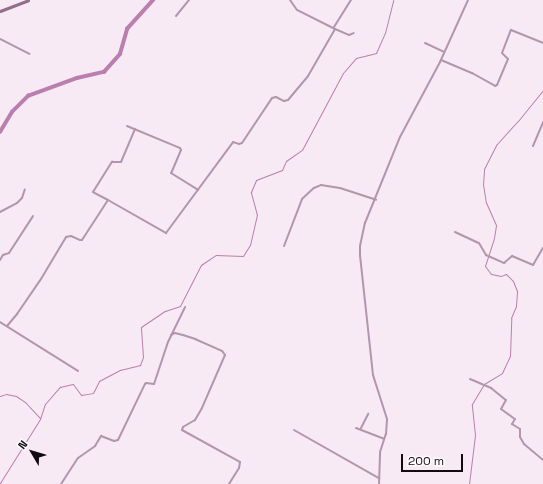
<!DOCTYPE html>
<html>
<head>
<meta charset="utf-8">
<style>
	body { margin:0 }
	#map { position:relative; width:543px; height:484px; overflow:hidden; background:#f7eaf4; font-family:"Space Grotesk",sans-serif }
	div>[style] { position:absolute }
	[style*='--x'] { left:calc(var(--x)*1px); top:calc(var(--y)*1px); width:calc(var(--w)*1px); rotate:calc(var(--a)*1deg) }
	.stream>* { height:1px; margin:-0.5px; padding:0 0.5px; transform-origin:0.5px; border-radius:0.5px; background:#ba7eaf }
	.river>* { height:3.5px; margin:-1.75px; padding:0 1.75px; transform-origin:1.75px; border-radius:1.75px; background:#ba7eaf }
	.street>* { height:2px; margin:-1px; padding:0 1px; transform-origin:1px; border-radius:1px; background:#b296ac }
	.secondary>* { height:3px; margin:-1.5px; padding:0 1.5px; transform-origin:1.5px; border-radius:1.5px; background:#946c8c }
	span { translate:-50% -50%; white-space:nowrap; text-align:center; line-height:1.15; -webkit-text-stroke:4px #fffafe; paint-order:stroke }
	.north { position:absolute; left:12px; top:432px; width:40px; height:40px; -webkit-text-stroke:3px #fffafe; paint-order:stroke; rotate:308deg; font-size:11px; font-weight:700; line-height:16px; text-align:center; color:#0f0b0e }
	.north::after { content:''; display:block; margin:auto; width:14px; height:18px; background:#0f0b0e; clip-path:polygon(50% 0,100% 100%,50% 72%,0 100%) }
	.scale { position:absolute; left:401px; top:454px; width:62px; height:18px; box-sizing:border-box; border:2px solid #0f0b0e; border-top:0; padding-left:5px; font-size:12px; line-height:14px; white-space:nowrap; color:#0f0b0e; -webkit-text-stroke:3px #fffafe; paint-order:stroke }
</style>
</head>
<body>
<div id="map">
	<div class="stream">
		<div style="--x:0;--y:396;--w:6;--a:-18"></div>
		<div style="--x:6;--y:394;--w:10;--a:11"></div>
		<div style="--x:16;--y:396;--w:11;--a:34"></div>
		<div style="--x:25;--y:402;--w:22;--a:47"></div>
		<div style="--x:0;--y:483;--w:75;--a:-58"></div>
		<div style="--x:40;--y:419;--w:16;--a:-72"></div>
		<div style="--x:45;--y:404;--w:23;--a:-49"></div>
		<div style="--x:60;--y:387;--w:13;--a:-13"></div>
		<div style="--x:73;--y:384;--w:14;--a:54"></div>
		<div style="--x:81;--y:395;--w:12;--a:-9"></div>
		<div style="--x:93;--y:393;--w:13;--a:-63"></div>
		<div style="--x:99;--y:381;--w:24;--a:-28"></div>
		<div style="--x:120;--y:370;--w:21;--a:-14"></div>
		<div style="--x:140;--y:365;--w:9;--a:-69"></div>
		<div style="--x:143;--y:357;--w:30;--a:-94"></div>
		<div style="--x:141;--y:327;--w:29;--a:-34"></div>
		<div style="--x:165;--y:311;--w:16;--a:-18"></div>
		<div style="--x:180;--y:306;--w:46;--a:-62.9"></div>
		<div style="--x:201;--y:265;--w:18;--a:-34"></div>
		<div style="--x:216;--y:255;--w:27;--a:2"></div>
		<div style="--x:243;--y:256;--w:13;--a:-58"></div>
		<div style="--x:250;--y:245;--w:31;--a:-77"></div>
		<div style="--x:257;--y:215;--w:24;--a:-105"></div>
		<div style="--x:251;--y:192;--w:13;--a:-67"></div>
		<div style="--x:256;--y:180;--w:28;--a:-21"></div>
		<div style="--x:282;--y:170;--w:10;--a:-66"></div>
		<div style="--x:286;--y:161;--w:19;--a:-35"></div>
		<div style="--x:302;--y:150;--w:87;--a:-62"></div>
		<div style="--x:343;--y:73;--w:20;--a:-49"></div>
		<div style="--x:356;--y:58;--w:21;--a:-14"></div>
		<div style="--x:376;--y:53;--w:22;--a:-66"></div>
		<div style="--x:385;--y:33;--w:34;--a:-76"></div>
		<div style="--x:469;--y:484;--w:49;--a:-83"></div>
		<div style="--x:475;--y:435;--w:31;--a:-96"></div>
		<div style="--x:472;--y:404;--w:23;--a:-59"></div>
		<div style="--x:484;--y:384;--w:21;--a:-31"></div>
		<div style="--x:502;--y:373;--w:19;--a:-65"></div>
		<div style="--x:510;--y:356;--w:38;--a:-88"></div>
		<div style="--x:511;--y:318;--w:13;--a:-67"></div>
		<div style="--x:516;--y:306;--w:15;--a:-86"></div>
		<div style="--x:517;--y:291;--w:11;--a:-112"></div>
		<div style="--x:513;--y:281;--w:10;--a:-135"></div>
		<div style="--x:506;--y:274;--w:5;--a:158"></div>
		<div style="--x:501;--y:276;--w:10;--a:-169"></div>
		<div style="--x:491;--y:274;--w:10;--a:-127"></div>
		<div style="--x:485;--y:266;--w:29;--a:-72"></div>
		<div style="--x:494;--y:238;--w:13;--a:-81"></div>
		<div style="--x:496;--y:225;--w:24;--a:-114"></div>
		<div style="--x:486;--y:203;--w:18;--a:-99"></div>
		<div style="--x:483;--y:185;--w:16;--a:-86"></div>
		<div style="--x:484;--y:169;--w:28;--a:-63"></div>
		<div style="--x:497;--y:144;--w:31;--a:-48"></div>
		<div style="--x:518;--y:121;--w:40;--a:-51"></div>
	</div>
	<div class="river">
		<div style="--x:0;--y:132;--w:23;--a:-59"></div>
		<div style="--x:12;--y:112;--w:23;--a:-45"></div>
		<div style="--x:28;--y:96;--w:52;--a:-20.2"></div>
		<div style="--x:77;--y:78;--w:28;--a:-13"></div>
		<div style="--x:104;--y:72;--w:24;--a:-48"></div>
		<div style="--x:120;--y:54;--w:26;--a:-74"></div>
		<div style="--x:127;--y:29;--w:39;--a:-48"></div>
	</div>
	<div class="street">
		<div style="--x:176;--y:16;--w:21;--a:-51"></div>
		<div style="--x:334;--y:27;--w:32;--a:-58"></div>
		<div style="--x:335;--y:29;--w:15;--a:23"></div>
		<div style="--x:349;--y:35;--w:5;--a:-22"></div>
		<div style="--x:0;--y:39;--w:33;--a:27"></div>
		<div style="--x:425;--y:43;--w:21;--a:25"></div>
		<div style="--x:441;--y:60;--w:34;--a:23"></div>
		<div style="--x:472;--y:73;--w:26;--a:29"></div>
		<div style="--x:495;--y:86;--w:2;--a:-27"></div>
		<div style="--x:497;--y:85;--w:28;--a:-67"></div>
		<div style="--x:508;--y:59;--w:8;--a:-135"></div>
		<div style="--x:502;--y:53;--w:25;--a:-69"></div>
		<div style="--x:511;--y:30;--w:35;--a:22"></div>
		<div style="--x:127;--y:126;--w:57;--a:22.5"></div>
		<div style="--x:180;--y:148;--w:2;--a:63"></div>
		<div style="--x:181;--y:150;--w:25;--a:113"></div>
		<div style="--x:171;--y:173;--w:32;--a:32"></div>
		<div style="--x:533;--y:146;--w:26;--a:-67"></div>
		<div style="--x:108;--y:200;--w:17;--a:-152"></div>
		<div style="--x:93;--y:192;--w:36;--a:-58"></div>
		<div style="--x:112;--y:162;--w:9;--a:0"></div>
		<div style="--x:121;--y:162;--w:36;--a:-67"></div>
		<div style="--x:0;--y:212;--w:19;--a:-28"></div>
		<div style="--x:17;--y:203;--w:7;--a:-45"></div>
		<div style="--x:22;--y:198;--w:9;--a:-72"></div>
		<div style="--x:455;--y:232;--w:26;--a:25"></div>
		<div style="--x:479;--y:243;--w:14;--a:60"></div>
		<div style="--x:486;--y:255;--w:20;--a:24"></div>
		<div style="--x:504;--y:263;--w:11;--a:-41"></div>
		<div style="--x:512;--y:256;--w:23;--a:23"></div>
		<div style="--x:533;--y:265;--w:20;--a:-60"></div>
		<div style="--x:284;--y:246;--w:50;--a:-69"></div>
		<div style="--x:302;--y:199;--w:16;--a:-43"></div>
		<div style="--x:314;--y:188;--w:8;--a:-23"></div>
		<div style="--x:321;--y:185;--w:19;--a:9"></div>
		<div style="--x:340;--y:188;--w:38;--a:18"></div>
		<div style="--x:0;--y:260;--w:6;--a:-59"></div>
		<div style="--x:3;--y:255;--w:6;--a:-18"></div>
		<div style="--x:9;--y:253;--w:44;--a:-57"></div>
		<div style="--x:0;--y:322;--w:92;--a:32.1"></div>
		<div style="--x:7;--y:326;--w:16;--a:-50"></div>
		<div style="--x:17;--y:314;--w:42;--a:-55.6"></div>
		<div style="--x:41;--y:279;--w:49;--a:-59.2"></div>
		<div style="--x:66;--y:237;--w:5;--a:-11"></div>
		<div style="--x:71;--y:236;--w:10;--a:24"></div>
		<div style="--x:80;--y:240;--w:2;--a:0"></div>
		<div style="--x:82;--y:240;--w:48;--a:-57"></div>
		<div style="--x:108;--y:200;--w:67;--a:29.6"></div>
		<div style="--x:166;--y:233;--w:113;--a:-53.6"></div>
		<div style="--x:233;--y:142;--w:6;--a:18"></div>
		<div style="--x:239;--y:144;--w:3;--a:-18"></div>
		<div style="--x:242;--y:143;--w:54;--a:-56.3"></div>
		<div style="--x:272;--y:98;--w:4;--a:-14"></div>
		<div style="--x:276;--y:97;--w:9;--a:27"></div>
		<div style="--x:284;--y:101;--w:4;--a:-14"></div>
		<div style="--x:288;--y:100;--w:31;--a:-50"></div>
		<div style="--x:308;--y:76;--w:54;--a:-60.1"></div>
		<div style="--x:335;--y:29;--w:42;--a:-153.4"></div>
		<div style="--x:297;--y:10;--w:12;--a:-125"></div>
		<div style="--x:171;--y:335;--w:4;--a:-27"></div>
		<div style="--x:175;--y:333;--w:8;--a:14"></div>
		<div style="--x:183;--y:335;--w:13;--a:18"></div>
		<div style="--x:195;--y:339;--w:30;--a:24"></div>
		<div style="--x:222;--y:351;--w:5;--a:53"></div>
		<div style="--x:225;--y:355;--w:58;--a:113.5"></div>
		<div style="--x:202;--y:408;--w:14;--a:120"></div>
		<div style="--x:195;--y:420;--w:14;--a:150"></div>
		<div style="--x:183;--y:427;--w:3;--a:108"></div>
		<div style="--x:182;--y:430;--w:66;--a:28.9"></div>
		<div style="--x:240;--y:462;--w:6;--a:99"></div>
		<div style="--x:239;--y:468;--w:19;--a:122"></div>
		<div style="--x:470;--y:379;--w:23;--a:23"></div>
		<div style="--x:491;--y:388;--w:19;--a:39"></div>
		<div style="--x:506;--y:400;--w:10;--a:119"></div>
		<div style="--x:501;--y:409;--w:17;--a:36"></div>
		<div style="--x:515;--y:419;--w:6;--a:121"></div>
		<div style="--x:512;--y:424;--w:9;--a:32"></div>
		<div style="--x:520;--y:429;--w:8;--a:90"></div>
		<div style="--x:520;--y:437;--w:8;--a:60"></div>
		<div style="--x:524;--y:444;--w:25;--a:40"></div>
		<div style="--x:356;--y:428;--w:30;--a:21"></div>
		<div style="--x:361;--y:428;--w:16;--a:-63"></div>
		<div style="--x:294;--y:430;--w:98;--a:29.5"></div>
		<div style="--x:61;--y:484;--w:31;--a:-57"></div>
		<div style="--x:78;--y:458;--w:21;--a:-35"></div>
		<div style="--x:95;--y:446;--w:12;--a:-59"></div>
		<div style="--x:101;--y:436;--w:14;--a:21"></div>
		<div style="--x:114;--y:441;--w:4;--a:-14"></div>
		<div style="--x:118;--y:440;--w:62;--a:-64.3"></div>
		<div style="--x:145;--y:384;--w:1;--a:-45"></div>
		<div style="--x:146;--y:383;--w:8;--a:7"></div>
		<div style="--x:154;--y:384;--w:44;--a:-71.6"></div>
		<div style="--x:168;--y:342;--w:39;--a:-64"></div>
		<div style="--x:379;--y:484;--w:32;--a:-88"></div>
		<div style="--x:380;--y:452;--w:19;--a:-72"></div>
		<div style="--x:386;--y:434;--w:15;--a:-86"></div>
		<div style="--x:387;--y:419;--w:46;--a:-107.7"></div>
		<div style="--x:373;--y:375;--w:120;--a:-96.2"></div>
		<div style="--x:360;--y:256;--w:10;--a:-90"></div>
		<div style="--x:360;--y:246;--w:24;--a:-78"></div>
		<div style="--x:365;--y:223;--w:93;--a:-67.9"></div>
		<div style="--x:400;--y:137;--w:85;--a:-61.9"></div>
		<div style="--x:440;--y:62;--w:68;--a:-65.7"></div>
	</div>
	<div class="secondary">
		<div style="--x:0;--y:11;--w:30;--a:-21"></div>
	</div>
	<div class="north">N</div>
	<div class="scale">200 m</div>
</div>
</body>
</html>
